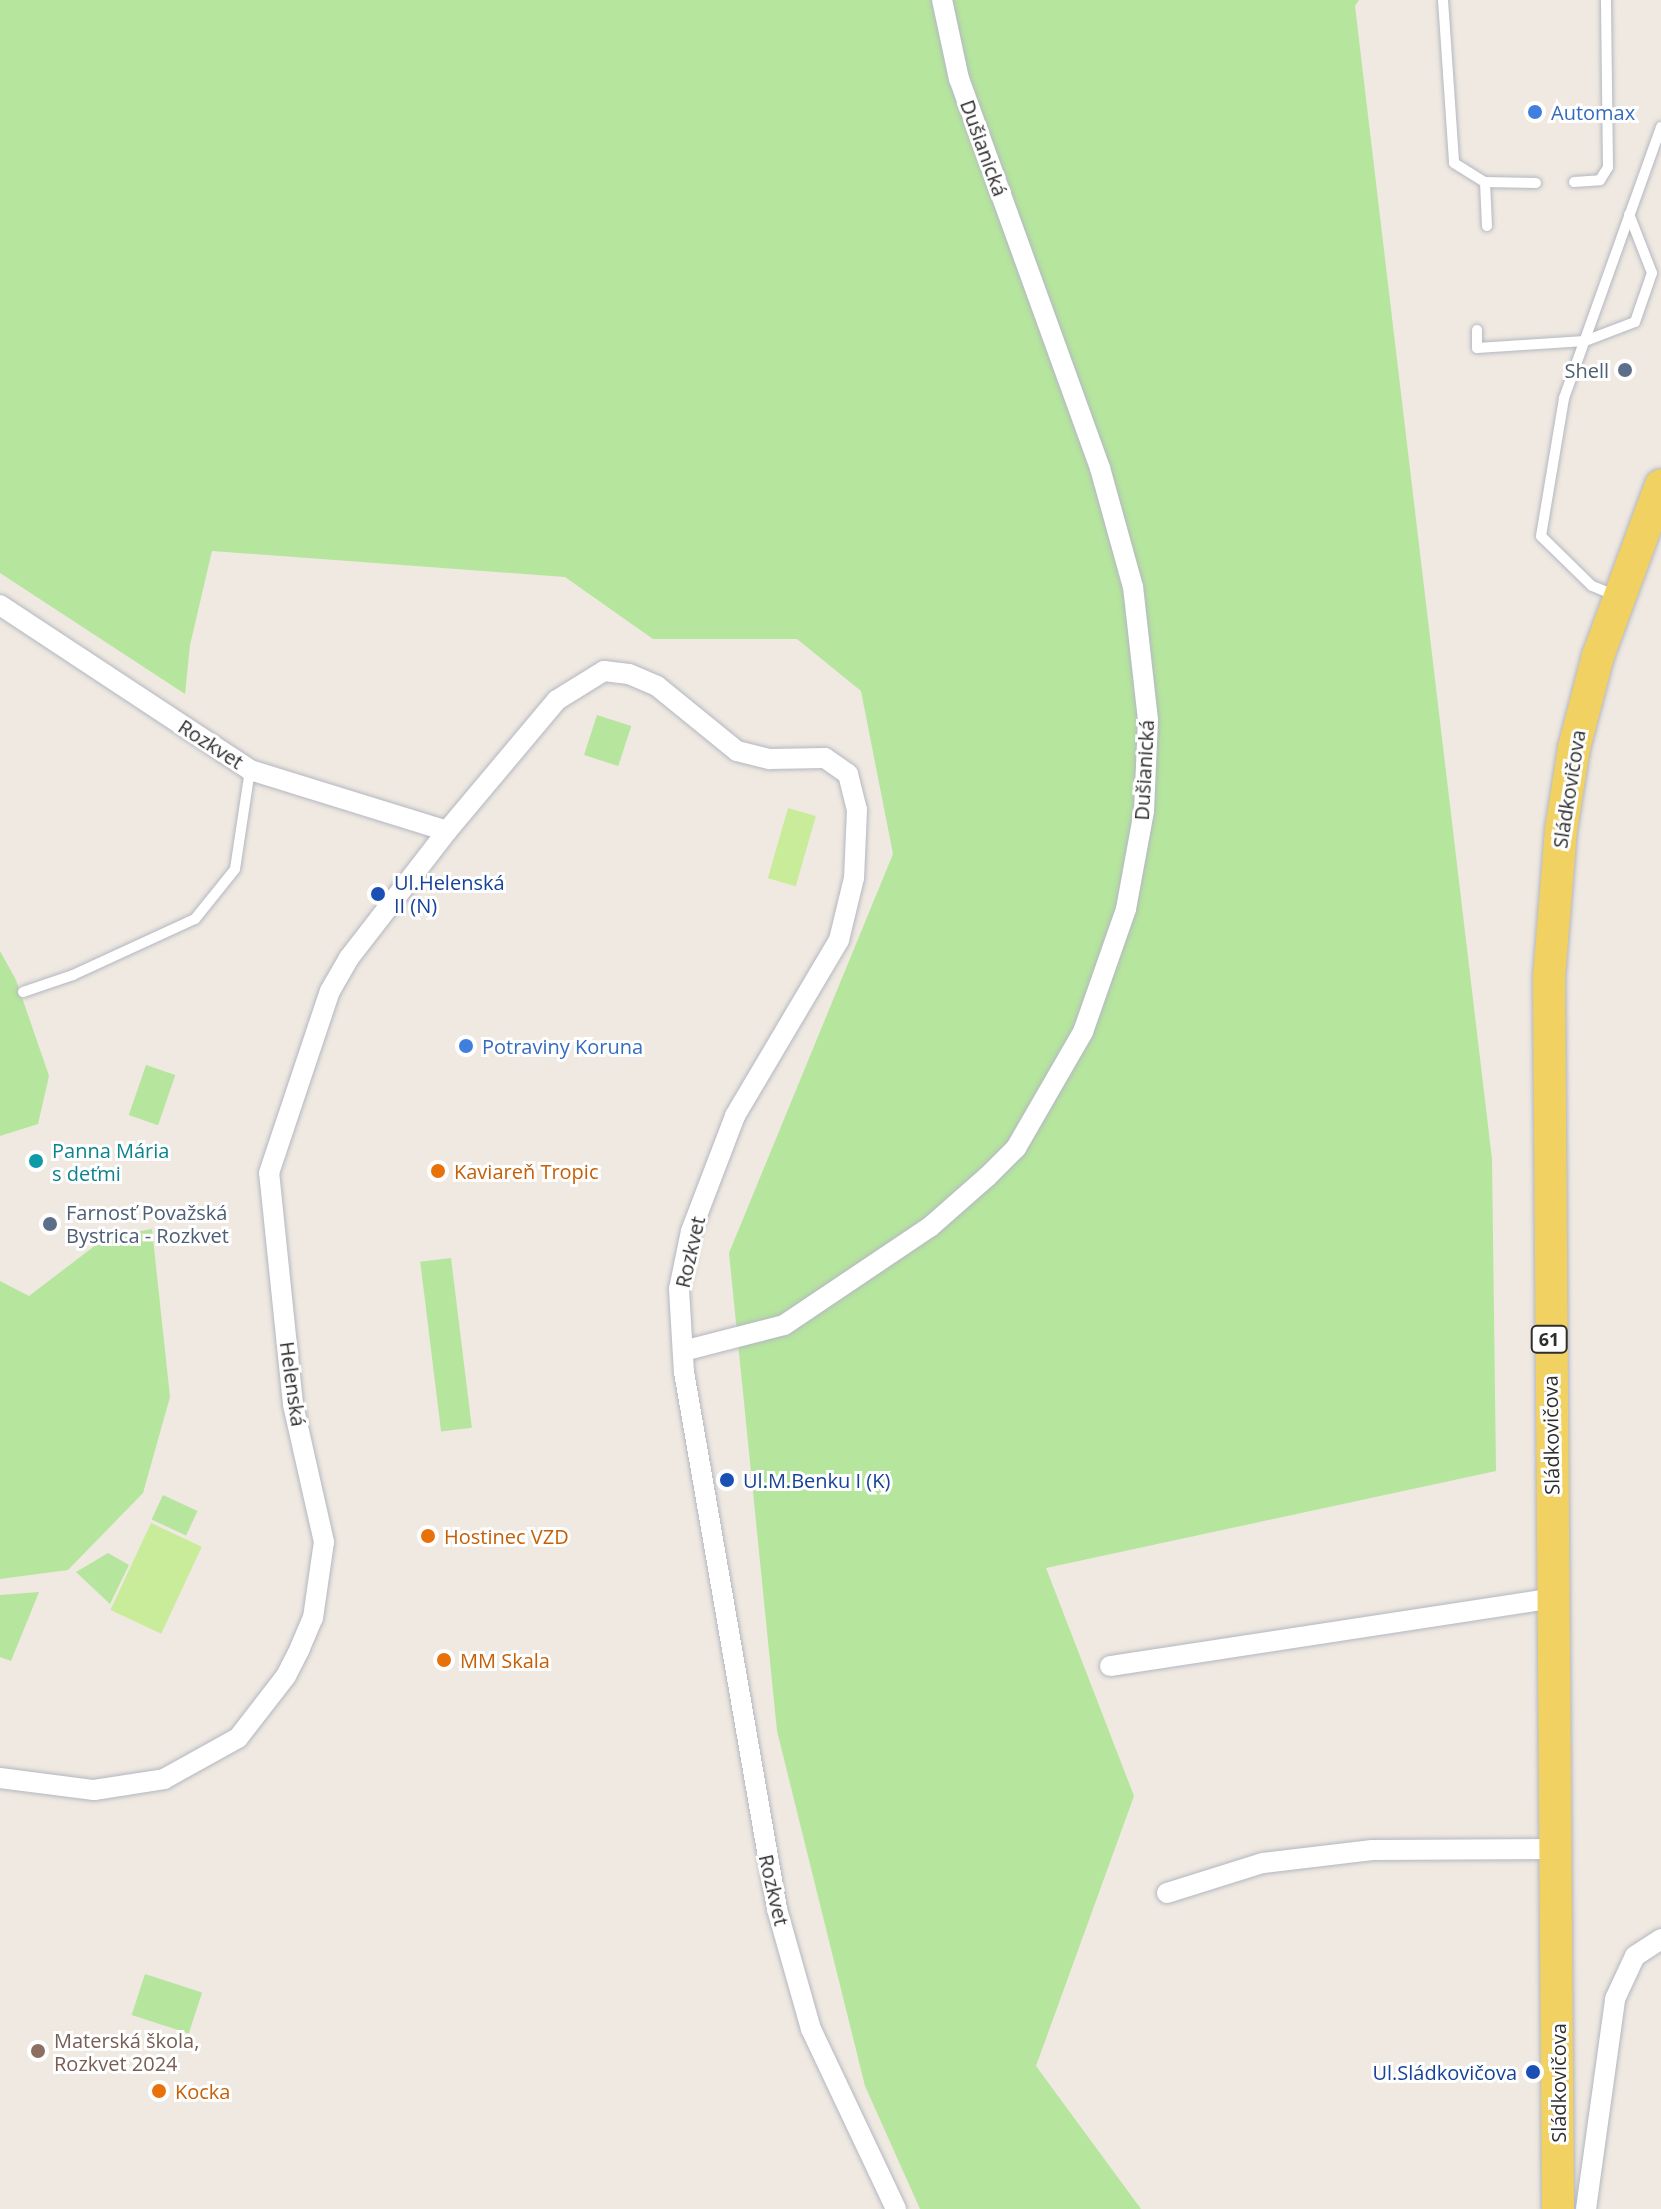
<!DOCTYPE html>
<html>
<head>
<meta charset="utf-8">
<style>
	body { margin:0 }
	#map { position:relative; width:1661px; height:2209px; overflow:hidden; background:#efe9e1; font-family:"Open Sans",sans-serif }
	div>[style] { position:absolute }
	[style*='--x'] { left:calc(var(--x)*1px); top:calc(var(--y)*1px); width:calc(var(--w)*1px); rotate:calc(var(--a)*1deg) }
	.green>* { inset:0; background:#b6e59e; transform-origin:0 0 }
	.pitch>* { inset:0; background:#c9ec9a; transform-origin:0 0 }
	.roads { filter:drop-shadow(0 0 2px #b4b7c1) drop-shadow(0 0 2px #b4b7c1) }
	.lane>* { height:10px; margin:-5px; padding:0 5px; transform-origin:5px; border-radius:5px; background:#fff }
	.street>* { height:20px; margin:-10px; padding:0 10px; transform-origin:10px; border-radius:10px; background:#fff }
	.primary>* { height:32px; margin:-16px; padding:0 16px; transform-origin:16px; border-radius:16px; background:#f2d163 }
	.dots>* { width:22px; height:22px; translate:-50% -50%; box-sizing:border-box; border:4px solid #fff; border-radius:50% }
	span { translate:-50% -50%; white-space:nowrap; text-align:center; line-height:1.15; -webkit-text-stroke:6px #fff; paint-order:stroke }
	.shield-label span { padding:2px 6px; background:#fff; border:2px solid; border-radius:6px; -webkit-text-stroke-width:0 }
	.shield-label { font-size:18px; color:#2e2e2e; font-weight:700 }
	.shop-label { font-size:20px; color:#366cbe }
	.left { translate:0 -50%; text-align:left }
	.street-label { font-size:20px; color:#2e2e2e }
	.service-label { font-size:20px; color:#4e5e75 }
	.right { translate:-100% -50%; text-align:right }
	.transit-label { font-size:20px; color:#164399 }
	.culture-label { font-size:20px; color:#0d838f }
	.food-label { font-size:20px; color:#c56008 }
	.education-label { font-size:20px; color:#785e54 }
</style>
</head>
<body>
<div id="map">
	<div class="green">
		<div style="clip-path:polygon(0 0,1359px 0,1355px 6px,1492px 1159px,1496px 1471px,1046px 1568px,1134px 1796px,1036px 2066px,1141px 2209px,920px 2209px,865px 2086px,777px 1731px,729px 1253px,893px 854px,861px 691px,797px 639px,653px 639px,565px 577px,212px 551px,190px 645px,185px 694px,0 573px)"></div>
		<div style="left:597px;top:715px;width:36px;height:42px;rotate:18deg"></div>
		<div style="clip-path:polygon(0 951px,16px 980px,49px 1076px,38px 1124px,0 1136px)"></div>
		<div style="left:146px;top:1065px;width:31px;height:53px;rotate:19deg"></div>
		<div style="clip-path:polygon(152px 1229px,170px 1397px,143px 1493px,68px 1570px,0 1579px,0 1281px,29px 1296px,105px 1238px)"></div>
		<div style="left:451px;top:1258px;width:171px;height:31px;rotate:83deg"></div>
		<div style="left:163px;top:1495px;width:38px;height:27px;rotate:25deg"></div>
		<div style="clip-path:polygon(108px 1553px,129px 1565px,110px 1604px,76px 1572px)"></div>
		<div style="clip-path:polygon(39px 1592px,11px 1661px,0 1657px,0 1595px)"></div>
		<div style="left:145px;top:1974px;width:60px;height:43px;rotate:18deg"></div>
	</div>
	<div class="pitch">
		<div style="left:788px;top:808px;width:29px;height:73px;rotate:16deg"></div>
		<div style="left:151px;top:1523px;width:56px;height:96px;rotate:25deg"></div>
	</div>
	<div class="roads">
		<div class="lane">
			<div style="--x:1443;--y:0;--w:163;--a:86.1"></div>
			<div style="--x:1454;--y:163;--w:36;--a:32"></div>
			<div style="--x:1485;--y:182;--w:51;--a:1.1"></div>
			<div style="--x:1485;--y:182;--w:44;--a:87.4"></div>
			<div style="--x:1574;--y:182;--w:26;--a:-4"></div>
			<div style="--x:1600;--y:180;--w:15;--a:-58"></div>
			<div style="--x:1608;--y:167;--w:167;--a:-90.7"></div>
			<div style="--x:1477;--y:330;--w:18;--a:90"></div>
			<div style="--x:1477;--y:348;--w:108;--a:-3.7"></div>
			<div style="--x:1585;--y:341;--w:53;--a:-20.8"></div>
			<div style="--x:1635;--y:322;--w:52;--a:-70.9"></div>
			<div style="--x:1652;--y:273;--w:63;--a:-111.3"></div>
			<div style="--x:1617;--y:596;--w:27;--a:-158"></div>
			<div style="--x:1592;--y:586;--w:71;--a:-135.6"></div>
			<div style="--x:1541;--y:536;--w:140;--a:-80.5"></div>
			<div style="--x:1564;--y:398;--w:288;--a:-70.3"></div>
			<div style="--x:23;--y:992;--w:53;--a:-18.8"></div>
			<div style="--x:73;--y:975;--w:134;--a:-24.7"></div>
			<div style="--x:195;--y:919;--w:64;--a:-51.3"></div>
			<div style="--x:235;--y:869;--w:100;--a:-81.4"></div>
		</div>
		<div class="street">
			<div style="--x:0;--y:605;--w:300;--a:33.4"></div>
			<div style="--x:250;--y:770;--w:206;--a:17.2"></div>
			<div style="--x:683;--y:1351;--w:104;--a:-14.4"></div>
			<div style="--x:784;--y:1325;--w:176;--a:-33.9"></div>
			<div style="--x:930;--y:1227;--w:76;--a:-41.3"></div>
			<div style="--x:987;--y:1177;--w:41;--a:-45"></div>
			<div style="--x:1016;--y:1148;--w:134;--a:-60"></div>
			<div style="--x:1083;--y:1032;--w:130;--a:-70.7"></div>
			<div style="--x:1126;--y:909;--w:100;--a:-79.6"></div>
			<div style="--x:1144;--y:811;--w:91;--a:-87.5"></div>
			<div style="--x:1148;--y:720;--w:134;--a:-96.4"></div>
			<div style="--x:1133;--y:587;--w:123;--a:-105.5"></div>
			<div style="--x:1100;--y:468;--w:414;--a:-109.9"></div>
			<div style="--x:959;--y:79;--w:81;--a:-102.1"></div>
			<div style="--x:1110;--y:1666;--w:449;--a:-8.7"></div>
			<div style="--x:0;--y:1778;--w:95;--a:7.3"></div>
			<div style="--x:94;--y:1790;--w:71;--a:-8.9"></div>
			<div style="--x:164;--y:1779;--w:85;--a:-29"></div>
			<div style="--x:238;--y:1738;--w:78;--a:-52.3"></div>
			<div style="--x:286;--y:1676;--w:31;--a:-63"></div>
			<div style="--x:300;--y:1648;--w:33;--a:-67"></div>
			<div style="--x:313;--y:1618;--w:77;--a:-81.8"></div>
			<div style="--x:324;--y:1542;--w:141;--a:-102.7"></div>
			<div style="--x:293;--y:1404;--w:232;--a:-95.9"></div>
			<div style="--x:269;--y:1173;--w:192;--a:-71.5"></div>
			<div style="--x:330;--y:991;--w:38;--a:-60"></div>
			<div style="--x:349;--y:958;--w:160;--a:-52.3"></div>
			<div style="--x:447;--y:831;--w:171;--a:-50"></div>
			<div style="--x:557;--y:700;--w:55;--a:-31.7"></div>
			<div style="--x:604;--y:671;--w:25;--a:7"></div>
			<div style="--x:629;--y:674;--w:30;--a:23"></div>
			<div style="--x:657;--y:686;--w:103;--a:39.1"></div>
			<div style="--x:737;--y:751;--w:34;--a:14"></div>
			<div style="--x:770;--y:759;--w:55;--a:-1"></div>
			<div style="--x:825;--y:758;--w:28;--a:35"></div>
			<div style="--x:848;--y:774;--w:37;--a:76"></div>
			<div style="--x:857;--y:810;--w:68;--a:92.5"></div>
			<div style="--x:854;--y:878;--w:64;--a:103.6"></div>
			<div style="--x:839;--y:940;--w:204;--a:120.6"></div>
			<div style="--x:735;--y:1116;--w:123;--a:110.9"></div>
			<div style="--x:691;--y:1231;--w:59;--a:101.7"></div>
			<div style="--x:679;--y:1289;--w:83;--a:86.6"></div>
			<div style="--x:684;--y:1372;--w:545;--a:80.17"></div>
			<div style="--x:777;--y:1909;--w:125;--a:74.2"></div>
			<div style="--x:811;--y:2029;--w:199;--a:64.7"></div>
			<div style="--x:1167;--y:1893;--w:101;--a:-17.4"></div>
			<div style="--x:1263;--y:1863;--w:110;--a:-6.8"></div>
			<div style="--x:1372;--y:1850;--w:186;--a:-0.3"></div>
			<div style="--x:1586;--y:2209;--w:212;--a:-82.1"></div>
			<div style="--x:1615;--y:1999;--w:47;--a:-65.1"></div>
			<div style="--x:1635;--y:1956;--w:31;--a:-33"></div>
		</div>
		<div class="primary">
			<div style="--x:1558;--y:2209;--w:1231;--a:-90.42"></div>
			<div style="--x:1549;--y:978;--w:148;--a:-85.4"></div>
			<div style="--x:1561;--y:830;--w:83;--a:-81"></div>
			<div style="--x:1574;--y:748;--w:95;--a:-75.4"></div>
			<div style="--x:1598;--y:656;--w:182;--a:-69.8"></div>
		</div>
	</div>
	<div class="dots">
		<div style="left:1535px;top:112px;background:#3f7fe0"></div>
		<div style="left:1625px;top:370px;background:#5c6f8a"></div>
		<div style="left:378px;top:894px;background:#1a4fb4"></div>
		<div style="left:466px;top:1046px;background:#3f7fe0"></div>
		<div style="left:36px;top:1161px;background:#0f9aa8"></div>
		<div style="left:438px;top:1171px;background:#e8710a"></div>
		<div style="left:50px;top:1224px;background:#5c6f8a"></div>
		<div style="left:727px;top:1480px;background:#1a4fb4"></div>
		<div style="left:428px;top:1536px;background:#e8710a"></div>
		<div style="left:444px;top:1660px;background:#e8710a"></div>
		<div style="left:38px;top:2051px;background:#8d6e63"></div>
		<div style="left:1533px;top:2072px;background:#1a4fb4"></div>
		<div style="left:159px;top:2091px;background:#e8710a"></div>
	</div>
	<div class="shield-label">
		<span style="left:1549px;top:1339px">61</span>
	</div>
	<div class="shop-label">
		<span class="left" style="left:1551px;top:112px">Automax</span>
		<span class="left" style="left:482px;top:1046px">Potraviny Koruna</span>
	</div>
	<div class="street-label">
		<span style="left:984px;top:148px;rotate:70deg">Dušianická</span>
		<span style="left:211px;top:744px;rotate:33deg">Rozkvet</span>
		<span style="left:1144px;top:770px;rotate:-87deg">Dušianická</span>
		<span style="left:1569px;top:789px;rotate:-81deg">Sládkovičova</span>
		<span style="left:690px;top:1252px;rotate:-77deg">Rozkvet</span>
		<span style="left:293px;top:1384px;rotate:82deg">Helenská</span>
		<span style="left:1551px;top:1435px;rotate:-91deg">Sládkovičova</span>
		<span style="left:774px;top:1890px;rotate:77deg">Rozkvet</span>
		<span style="left:1558px;top:2083px;rotate:-90deg">Sládkovičova</span>
	</div>
	<div class="service-label">
		<span class="right" style="left:1609px;top:370px">Shell</span>
		<span class="left" style="left:66px;top:1224px">Farnosť Považská<br>Bystrica - Rozkvet</span>
	</div>
	<div class="transit-label">
		<span class="left" style="left:394px;top:894px">Ul.Helenská<br>II (N)</span>
		<span class="left" style="left:743px;top:1480px">Ul.M.Benku I (K)</span>
		<span class="right" style="left:1517px;top:2072px">Ul.Sládkovičova</span>
	</div>
	<div class="culture-label">
		<span class="left" style="left:52px;top:1162px">Panna Mária<br>s deťmi</span>
	</div>
	<div class="food-label">
		<span class="left" style="left:454px;top:1171px">Kaviareň Tropic</span>
		<span class="left" style="left:444px;top:1536px">Hostinec VZD</span>
		<span class="left" style="left:460px;top:1660px">MM Skala</span>
		<span class="left" style="left:175px;top:2091px">Kocka</span>
	</div>
	<div class="education-label">
		<span class="left" style="left:54px;top:2052px">Materská škola,<br>Rozkvet 2024</span>
	</div>
</div>
</body>
</html>
